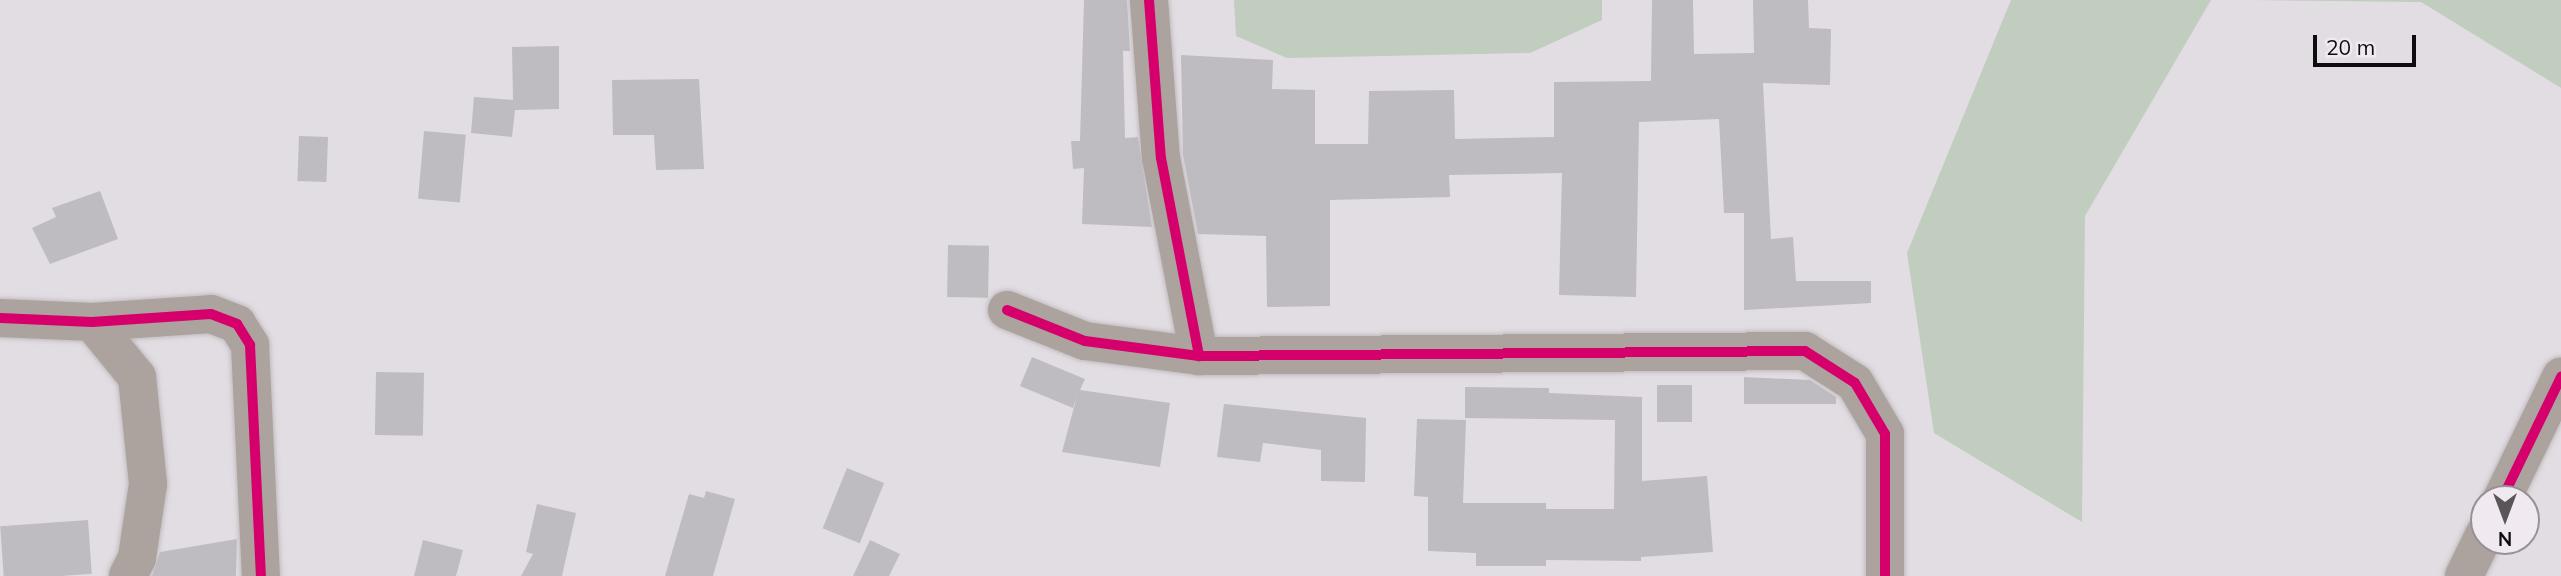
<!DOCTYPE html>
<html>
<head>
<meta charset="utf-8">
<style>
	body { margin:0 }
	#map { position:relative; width:2561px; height:576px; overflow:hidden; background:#e2dde2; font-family:Mulish,sans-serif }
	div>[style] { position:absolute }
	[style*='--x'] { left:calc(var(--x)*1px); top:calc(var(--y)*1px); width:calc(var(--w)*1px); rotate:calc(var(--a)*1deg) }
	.green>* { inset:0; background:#c0cdbf }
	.building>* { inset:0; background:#bebcc0; transform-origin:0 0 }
	.roads { filter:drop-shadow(0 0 2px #bfbcbf) drop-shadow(0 0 2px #bfbcbf) }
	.minor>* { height:38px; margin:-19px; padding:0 19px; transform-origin:19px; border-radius:19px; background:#aca29e }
	.cycleway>* { height:10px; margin:-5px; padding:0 5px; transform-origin:5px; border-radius:5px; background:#d6006c }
	span { translate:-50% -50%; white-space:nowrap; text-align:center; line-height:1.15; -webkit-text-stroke:7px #f0e9f0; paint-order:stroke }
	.north { position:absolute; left:2470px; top:485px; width:70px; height:70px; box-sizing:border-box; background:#f0e9f0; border:2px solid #969196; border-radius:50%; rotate:180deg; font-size:19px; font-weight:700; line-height:28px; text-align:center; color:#0f0c0f }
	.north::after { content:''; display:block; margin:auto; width:24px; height:32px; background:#595559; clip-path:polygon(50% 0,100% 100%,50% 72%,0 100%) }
	.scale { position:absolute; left:2313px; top:35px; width:103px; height:32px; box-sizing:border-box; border:4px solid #0f0c0f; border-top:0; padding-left:9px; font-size:21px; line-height:24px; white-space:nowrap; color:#0f0c0f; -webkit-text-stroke:5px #f0e9f0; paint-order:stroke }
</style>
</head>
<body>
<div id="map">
	<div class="green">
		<div style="clip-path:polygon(1234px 0,1602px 0,1602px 20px,1530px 53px,1287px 58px,1236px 36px)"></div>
		<div style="clip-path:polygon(2011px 0,2211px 0,2085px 216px,2082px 522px,1934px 433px,1907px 253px)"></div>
		<div style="clip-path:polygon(2251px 0,2561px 0,2561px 88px,2421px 2px)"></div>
	</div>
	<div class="building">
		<div style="clip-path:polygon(1084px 0,1127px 0,1130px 51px,1123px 51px,1125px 138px,1138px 137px,1152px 227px,1082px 224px,1084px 168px,1073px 169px,1071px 141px,1080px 141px)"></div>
		<div style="clip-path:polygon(1652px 0,1693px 0,1694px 54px,1754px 53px,1753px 0,1808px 0,1809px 28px,1831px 29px,1830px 85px,1763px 83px,1771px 239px,1793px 237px,1796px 281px,1871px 281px,1871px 303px,1744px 310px,1744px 213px,1724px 213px,1719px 119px,1639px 122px,1636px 297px,1559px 295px,1562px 173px,1449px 175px,1450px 197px,1330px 200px,1330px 306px,1267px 307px,1266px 236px,1198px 234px,1183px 155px,1181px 55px,1273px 60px,1272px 89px,1315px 90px,1315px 144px,1368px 144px,1369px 91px,1454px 90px,1455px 139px,1554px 137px,1554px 82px,1651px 81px)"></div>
		<div style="clip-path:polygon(559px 46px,559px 109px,515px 110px,512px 137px,471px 133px,474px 97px,513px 100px,512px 47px)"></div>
		<div style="clip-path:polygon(699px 79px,704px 169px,656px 170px,654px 135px,613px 135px,612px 80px)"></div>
		<div style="left:424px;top:131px;width:42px;height:68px;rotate:5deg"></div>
		<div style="left:299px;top:136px;width:29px;height:45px;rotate:2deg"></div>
		<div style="clip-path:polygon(100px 191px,118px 239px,50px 264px,32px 228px,56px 217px,52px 208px)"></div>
		<div style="left:948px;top:245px;width:41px;height:52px;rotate:1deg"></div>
		<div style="clip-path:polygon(1032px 357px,1085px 379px,1080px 390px,1170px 403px,1160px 467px,1062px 452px,1077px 396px,1073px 408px,1020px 386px)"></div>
		<div style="left:376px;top:372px;width:48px;height:63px;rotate:1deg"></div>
		<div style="clip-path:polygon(1744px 377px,1810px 380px,1836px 397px,1836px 404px,1744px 404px)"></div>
		<div style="left:1657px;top:385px;width:35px;height:37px"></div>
		<div style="clip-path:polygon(1465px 387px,1549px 388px,1549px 393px,1642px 397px,1642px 481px,1707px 476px,1713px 552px,1641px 557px,1641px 561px,1546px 560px,1546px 566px,1476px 566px,1476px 553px,1428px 551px,1428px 497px,1414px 496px,1417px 419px,1466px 420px,1463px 503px,1546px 503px,1546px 509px,1614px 509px,1615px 420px,1465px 418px)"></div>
		<div style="clip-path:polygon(1224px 404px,1366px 418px,1365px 482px,1321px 481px,1321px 450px,1263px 443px,1260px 462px,1217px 457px)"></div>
		<div style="left:847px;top:468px;width:40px;height:65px;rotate:22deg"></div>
		<div style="clip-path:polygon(706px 491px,735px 499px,713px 576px,665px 576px,689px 494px,704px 498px)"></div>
		<div style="clip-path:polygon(537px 504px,576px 513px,562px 576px,521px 576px,533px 554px,526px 552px)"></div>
		<div style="left:88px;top:520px;width:54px;height:88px;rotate:86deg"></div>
		<div style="clip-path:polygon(237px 539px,236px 576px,152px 576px,160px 552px)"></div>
		<div style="clip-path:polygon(423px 540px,463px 550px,456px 576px,414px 576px)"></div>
		<div style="clip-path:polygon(870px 540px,900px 554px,889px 576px,853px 576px)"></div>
	</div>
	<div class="roads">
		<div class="minor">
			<div style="--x:1149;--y:0;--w:158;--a:85.7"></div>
			<div style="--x:1161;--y:158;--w:202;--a:79.1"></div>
			<div style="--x:1007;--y:310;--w:84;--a:21.7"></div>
			<div style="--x:1085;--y:341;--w:115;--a:7.5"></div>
			<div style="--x:1199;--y:356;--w:606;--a:-0.47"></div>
			<div style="--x:1805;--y:351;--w:59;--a:32.6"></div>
			<div style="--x:1855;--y:383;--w:59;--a:59.5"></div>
			<div style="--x:1885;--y:434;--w:142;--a:90"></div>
			<div style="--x:0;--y:318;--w:92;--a:2.5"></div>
			<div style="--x:92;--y:322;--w:119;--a:-3.8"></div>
			<div style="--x:211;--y:314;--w:28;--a:21"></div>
			<div style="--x:237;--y:324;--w:25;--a:58"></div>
			<div style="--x:250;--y:345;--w:231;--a:87.3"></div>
			<div style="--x:92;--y:322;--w:71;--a:50.7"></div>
			<div style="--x:137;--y:377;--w:108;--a:84.1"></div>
			<div style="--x:148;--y:484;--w:75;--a:98.5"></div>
			<div style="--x:137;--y:558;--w:20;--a:117"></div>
			<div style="--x:2502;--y:499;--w:136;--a:-64.2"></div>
			<div style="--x:2464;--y:576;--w:46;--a:-64"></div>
		</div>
	</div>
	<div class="cycleway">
		<div style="--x:1149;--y:0;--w:158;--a:85.7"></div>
		<div style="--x:1161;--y:158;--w:202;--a:79.1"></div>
		<div style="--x:1007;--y:310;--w:84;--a:21.7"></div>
		<div style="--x:1085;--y:341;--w:115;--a:7.5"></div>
		<div style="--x:1199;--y:356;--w:606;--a:-0.47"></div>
		<div style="--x:1805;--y:351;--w:59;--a:32.6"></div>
		<div style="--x:1855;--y:383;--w:59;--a:59.5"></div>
		<div style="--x:1885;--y:434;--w:142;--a:90"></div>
		<div style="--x:0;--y:318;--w:92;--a:2.5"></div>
		<div style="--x:92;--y:322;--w:119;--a:-3.8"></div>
		<div style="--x:211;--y:314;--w:28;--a:21"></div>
		<div style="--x:237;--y:324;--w:25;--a:58"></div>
		<div style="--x:250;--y:345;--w:231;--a:87.3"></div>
		<div style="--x:2502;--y:499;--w:136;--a:-64.2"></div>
	</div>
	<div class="north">N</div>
	<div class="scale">20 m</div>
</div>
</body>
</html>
